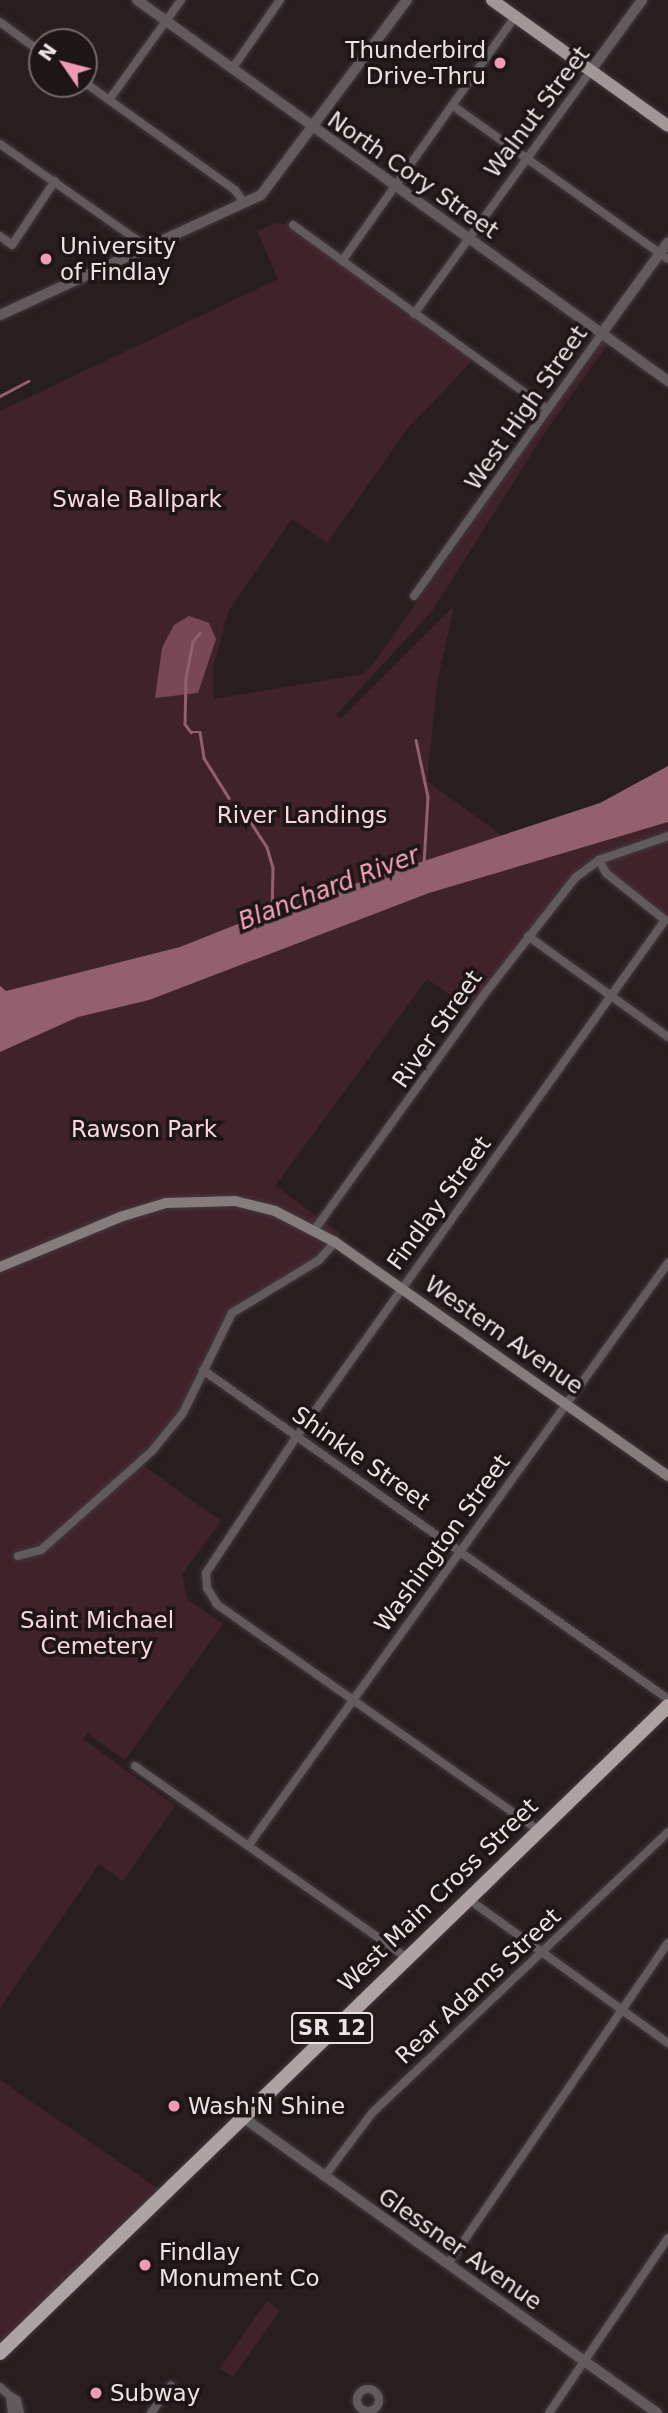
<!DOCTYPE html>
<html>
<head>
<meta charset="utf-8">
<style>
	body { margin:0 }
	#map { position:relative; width:668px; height:2413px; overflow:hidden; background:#281e20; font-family:"DejaVu Sans",sans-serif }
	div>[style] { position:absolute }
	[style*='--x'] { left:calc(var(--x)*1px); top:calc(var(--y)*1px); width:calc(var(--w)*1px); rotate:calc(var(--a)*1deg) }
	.green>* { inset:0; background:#40222b; transform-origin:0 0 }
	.forest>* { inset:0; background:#784856 }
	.water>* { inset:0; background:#92606e }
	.stream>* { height:2.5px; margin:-1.25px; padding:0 1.25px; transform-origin:1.25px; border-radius:1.25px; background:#92606e }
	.roads { filter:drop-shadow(0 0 2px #433a3c) drop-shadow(0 0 2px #433a3c) }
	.minor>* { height:8px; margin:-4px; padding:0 4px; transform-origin:4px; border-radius:4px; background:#615b5d }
	.minor>.ring { margin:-4px; padding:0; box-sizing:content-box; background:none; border:8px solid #615b5d; border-radius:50% }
	.tertiary>* { height:10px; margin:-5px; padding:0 5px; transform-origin:5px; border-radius:5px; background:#615b5d }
	.secondary>* { height:10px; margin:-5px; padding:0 5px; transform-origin:5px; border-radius:5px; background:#857c7e }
	.primary>* { height:12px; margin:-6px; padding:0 6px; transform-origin:6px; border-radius:6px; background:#a19698 }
	.trunk>* { height:14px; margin:-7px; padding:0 7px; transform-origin:7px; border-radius:7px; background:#aea2a4 }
	.dots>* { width:19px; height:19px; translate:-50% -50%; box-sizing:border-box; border:4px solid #1e1517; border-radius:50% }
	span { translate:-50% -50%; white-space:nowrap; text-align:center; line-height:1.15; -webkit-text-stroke:7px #1e1517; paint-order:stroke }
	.shield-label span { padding:2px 5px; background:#1e1517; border:2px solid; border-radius:5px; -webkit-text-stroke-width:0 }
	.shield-label { font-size:21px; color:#ebe4e5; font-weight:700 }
	.poi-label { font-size:23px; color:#ebe4e5 }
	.right { translate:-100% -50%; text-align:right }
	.left { translate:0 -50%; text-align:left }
	.street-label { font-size:23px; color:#ebe4e5 }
	.park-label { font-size:23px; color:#f9d7df }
	.water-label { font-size:24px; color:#f5a5bb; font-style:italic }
	.north { position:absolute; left:28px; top:28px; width:70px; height:70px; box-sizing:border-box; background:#1e1517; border:2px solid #706869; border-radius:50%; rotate:305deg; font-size:19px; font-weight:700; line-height:28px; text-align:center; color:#ebe4e5 }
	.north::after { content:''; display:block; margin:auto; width:24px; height:32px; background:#f19ab3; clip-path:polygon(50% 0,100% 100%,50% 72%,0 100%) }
</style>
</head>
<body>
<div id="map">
	<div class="green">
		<div style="clip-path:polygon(276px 223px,293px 225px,475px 358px,408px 428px,327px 543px,292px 519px,229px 610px,213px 668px,214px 699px,363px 674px,371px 667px,605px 336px,611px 340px,544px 434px,432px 611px,336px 715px,341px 719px,454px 606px,437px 684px,427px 781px,501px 835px,506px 846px,668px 784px,668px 917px,665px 920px,594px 863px,579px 874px,473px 1010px,427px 979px,275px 1186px,340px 1233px,324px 1256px,237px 1308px,192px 1395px,140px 1463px,221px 1521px,182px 1574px,187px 1599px,223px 1624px,125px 1760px,87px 1733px,83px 1739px,175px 1806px,123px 1881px,99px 1864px,0 2008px,0 411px,278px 279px,257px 231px)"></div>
		<div style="clip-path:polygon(0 2080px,163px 2192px,0 2353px)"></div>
		<div style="left:267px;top:2301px;width:16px;height:82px;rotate:35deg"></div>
	</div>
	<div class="forest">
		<div style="clip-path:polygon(189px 616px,209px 623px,216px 639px,198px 693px,155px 698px,162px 648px,174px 625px)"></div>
	</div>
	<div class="water">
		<div style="clip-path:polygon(668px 766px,668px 822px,429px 893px,149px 1000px,78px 1017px,0 1052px,0 986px,6px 991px,180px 947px,263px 914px,600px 803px)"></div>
	</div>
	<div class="stream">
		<div style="--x:0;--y:396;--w:32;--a:-28"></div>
		<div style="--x:200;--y:633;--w:11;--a:128"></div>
		<div style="--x:193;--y:642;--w:37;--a:101"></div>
		<div style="--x:186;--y:678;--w:46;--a:91.2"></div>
		<div style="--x:185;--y:724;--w:10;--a:53"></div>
		<div style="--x:191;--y:732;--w:9;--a:0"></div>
		<div style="--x:200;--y:732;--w:26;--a:81"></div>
		<div style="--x:204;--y:758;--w:47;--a:58"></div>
		<div style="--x:416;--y:740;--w:58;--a:78.1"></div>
		<div style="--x:428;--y:797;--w:67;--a:93.4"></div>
		<div style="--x:250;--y:821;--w:31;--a:57"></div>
		<div style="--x:267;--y:847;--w:22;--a:74"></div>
		<div style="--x:273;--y:868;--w:45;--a:91.3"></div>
	</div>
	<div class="roads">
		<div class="minor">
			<div style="--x:0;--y:22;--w:52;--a:36.4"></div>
			<div style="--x:232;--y:69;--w:84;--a:-55.2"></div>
			<div style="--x:84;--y:82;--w:186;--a:35.6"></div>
			<div style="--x:235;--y:190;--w:16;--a:55"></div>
			<div style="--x:109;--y:100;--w:123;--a:-54.2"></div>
			<div style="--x:452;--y:105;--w:265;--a:35.5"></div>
			<div style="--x:0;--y:144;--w:179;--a:35"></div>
			<div style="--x:293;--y:225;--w:314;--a:35.9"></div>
			<div style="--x:0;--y:236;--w:15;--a:37"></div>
			<div style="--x:12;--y:245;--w:77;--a:-56.1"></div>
			<div style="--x:342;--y:261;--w:299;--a:-54.7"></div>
			<div style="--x:414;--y:314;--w:301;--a:-54"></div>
			<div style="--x:414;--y:596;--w:323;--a:-54.4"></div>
			<div style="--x:528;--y:936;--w:173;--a:35.8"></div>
			<div style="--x:315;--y:1229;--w:292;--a:-54.2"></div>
			<div style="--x:486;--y:992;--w:145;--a:-52"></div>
			<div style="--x:575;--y:878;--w:30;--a:-37"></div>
			<div style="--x:599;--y:860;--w:73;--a:-19.2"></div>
			<div style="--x:203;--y:1370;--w:570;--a:35.28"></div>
			<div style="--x:18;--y:1556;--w:24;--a:-15"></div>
			<div style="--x:41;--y:1550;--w:149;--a:-41.7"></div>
			<div style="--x:152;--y:1451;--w:49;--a:-50.8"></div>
			<div style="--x:183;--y:1413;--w:111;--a:-63.9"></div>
			<div style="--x:232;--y:1313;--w:102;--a:-31.3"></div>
			<div style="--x:319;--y:1260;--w:24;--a:-48"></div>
			<div style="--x:135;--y:1766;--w:332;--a:35.2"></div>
			<div style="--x:538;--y:1830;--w:393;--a:-144.9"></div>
			<div style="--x:217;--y:1604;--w:19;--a:-122"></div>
			<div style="--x:207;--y:1588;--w:15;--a:-94"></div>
			<div style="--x:206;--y:1573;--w:164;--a:-56.4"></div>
			<div style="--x:297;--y:1436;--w:634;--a:-54.5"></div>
			<div style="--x:665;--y:920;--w:75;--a:-141.5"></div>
			<div style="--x:606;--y:873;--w:15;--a:-118"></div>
			<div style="--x:248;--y:1846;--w:719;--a:-54.23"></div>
			<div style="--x:467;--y:1898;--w:248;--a:35.8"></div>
			<div style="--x:324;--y:2177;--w:80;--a:-53.1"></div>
			<div style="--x:372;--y:2113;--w:408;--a:-43.5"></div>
			<div style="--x:448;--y:2264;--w:389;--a:-55.6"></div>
			<div style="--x:0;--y:2387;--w:13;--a:42"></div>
			<div class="ring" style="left:357px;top:2389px;width:14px;height:14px"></div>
			<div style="--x:12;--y:2413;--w:17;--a:-97"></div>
			<div style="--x:10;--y:2396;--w:8;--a:30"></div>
			<div style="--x:17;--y:2400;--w:13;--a:77"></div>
			<div style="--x:151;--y:2413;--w:34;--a:-54"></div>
			<div style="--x:549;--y:2413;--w:212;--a:-55.8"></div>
		</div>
		<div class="tertiary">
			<div style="--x:137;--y:0;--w:654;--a:35.66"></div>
			<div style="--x:591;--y:70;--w:87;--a:-53.9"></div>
			<div style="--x:0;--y:315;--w:287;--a:-24.7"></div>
			<div style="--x:261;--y:195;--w:244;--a:-53.2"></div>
			<div style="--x:602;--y:333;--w:112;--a:-54"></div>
			<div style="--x:241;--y:2116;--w:511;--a:35.52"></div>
		</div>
		<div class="secondary">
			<div style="--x:0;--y:1267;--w:130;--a:-22.6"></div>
			<div style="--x:120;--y:1217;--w:48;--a:-16.9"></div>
			<div style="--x:166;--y:1203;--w:69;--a:-1.7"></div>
			<div style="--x:235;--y:1201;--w:41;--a:14"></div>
			<div style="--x:275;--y:1211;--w:68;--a:27.3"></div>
			<div style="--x:335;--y:1242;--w:407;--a:35.1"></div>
		</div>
		<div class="primary">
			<div style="--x:492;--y:0;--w:216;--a:35.6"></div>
		</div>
		<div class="trunk">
			<div style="--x:0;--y:2353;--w:930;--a:-44.09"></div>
		</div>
	</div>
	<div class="dots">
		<div style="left:500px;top:63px;background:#f19ab3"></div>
		<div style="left:46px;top:259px;background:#f19ab3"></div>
		<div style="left:174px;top:2106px;background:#f19ab3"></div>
		<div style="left:145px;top:2265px;background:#f19ab3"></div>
		<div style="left:96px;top:2393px;background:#f19ab3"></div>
	</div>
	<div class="shield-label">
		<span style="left:332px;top:2028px">SR 12</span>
	</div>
	<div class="poi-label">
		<span class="right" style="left:486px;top:63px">Thunderbird<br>Drive-Thru</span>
		<span class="left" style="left:60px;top:259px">University<br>of Findlay</span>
		<span class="left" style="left:188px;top:2106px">Wash'N Shine</span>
		<span class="left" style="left:159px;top:2265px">Findlay<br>Monument Co</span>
		<span class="left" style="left:110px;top:2393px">Subway</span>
	</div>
	<div class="street-label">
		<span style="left:537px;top:112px;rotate:-53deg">Walnut Street</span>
		<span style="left:413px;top:175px;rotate:35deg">North Cory Street</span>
		<span style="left:526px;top:408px;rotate:-55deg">West High Street</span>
		<span style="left:437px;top:1029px;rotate:-55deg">River Street</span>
		<span style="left:439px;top:1203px;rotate:-54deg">Findlay Street</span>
		<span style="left:504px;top:1335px;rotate:35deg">Western Avenue</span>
		<span style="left:361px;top:1458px;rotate:35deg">Shinkle Street</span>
		<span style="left:442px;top:1543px;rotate:-54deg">Washington Street</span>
		<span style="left:438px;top:1895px;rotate:-44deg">West Main Cross Street</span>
		<span style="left:478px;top:1986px;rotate:-43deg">Rear Adams Street</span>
		<span style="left:460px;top:2249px;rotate:35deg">Glessner Avenue</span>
	</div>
	<div class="park-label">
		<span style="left:137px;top:499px">Swale Ballpark</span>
		<span style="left:302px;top:815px">River Landings</span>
		<span style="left:144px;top:1129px">Rawson Park</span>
		<span style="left:97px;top:1633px">Saint Michael<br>Cemetery</span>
	</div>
	<div class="water-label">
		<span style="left:329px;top:889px;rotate:-21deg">Blanchard River</span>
	</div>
	<div class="north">N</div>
</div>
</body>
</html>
